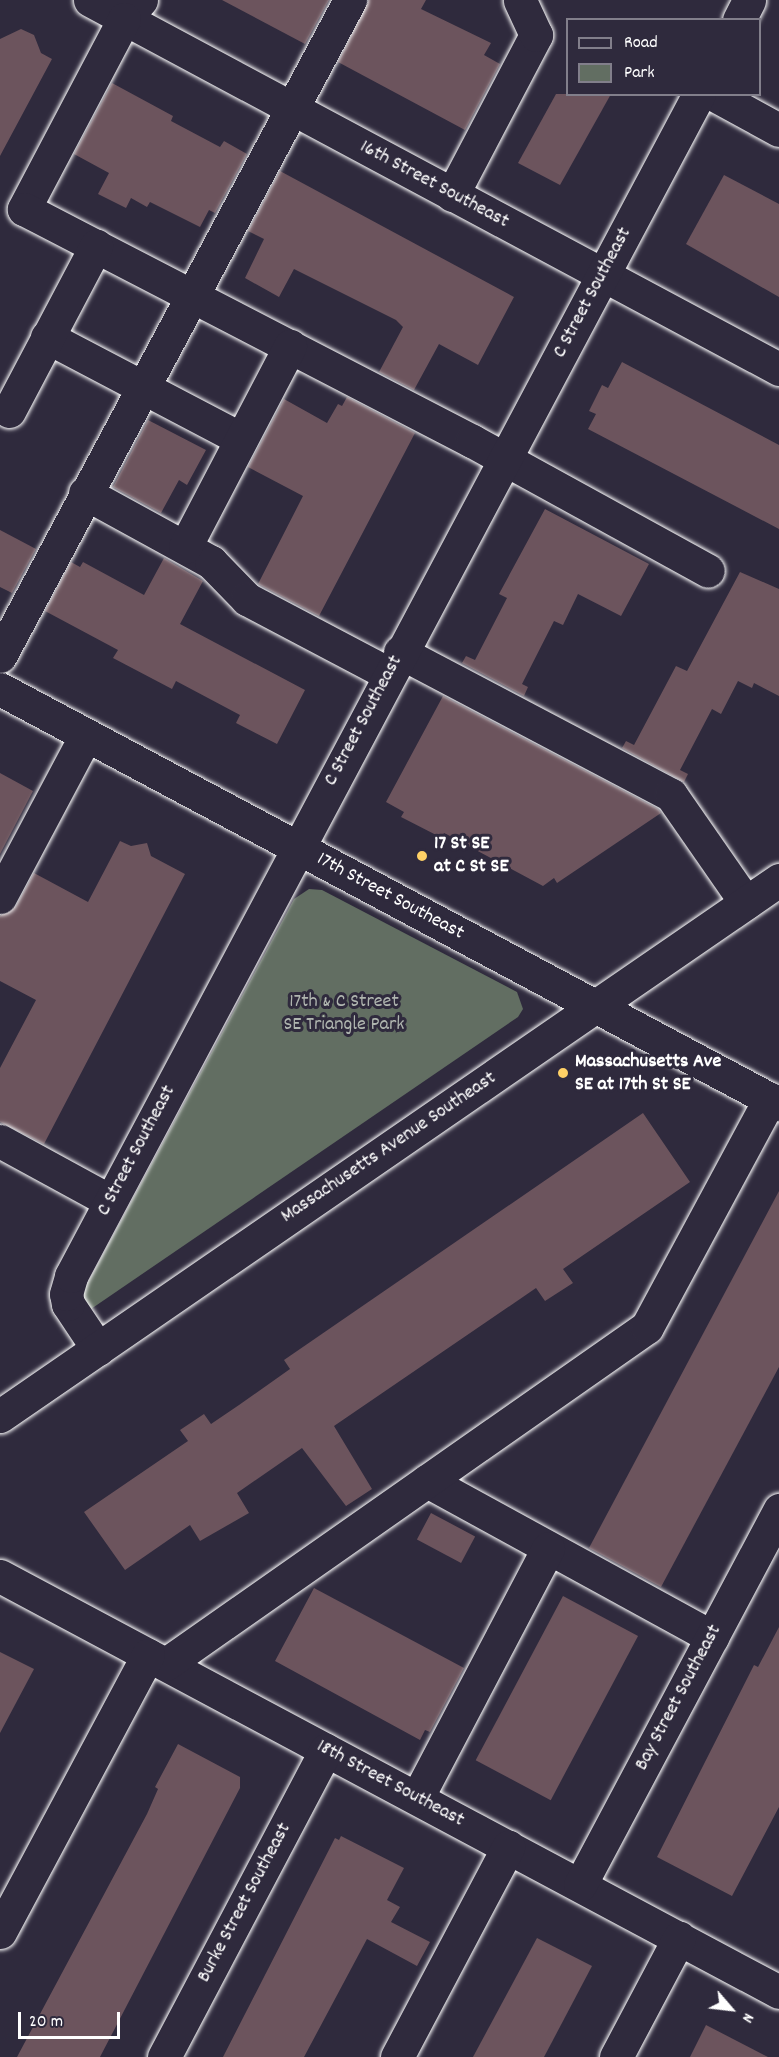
<!DOCTYPE html>
<html>
<head>
<meta charset="utf-8">
<style>
	body { margin:0 }
	#map { position:relative; width:779px; height:2057px; overflow:hidden; background:#2f2a3d; font-family:Dekko,sans-serif }
	div>[style] { position:absolute }
	[style*='--x'] { left:calc(var(--x)*1px); top:calc(var(--y)*1px); width:calc(var(--w)*1px); rotate:calc(var(--a)*1deg) }
	.green>* { inset:0; background:#626e62 }
	.building>* { inset:0; background:#6c545d; transform-origin:0 0 }
	.roads { filter:drop-shadow(0 0 2px #fff) drop-shadow(0 0 2px #fff) }
	.minor>* { height:33px; margin:-16.5px; padding:0 16.5px; transform-origin:16.5px; border-radius:16.5px; background:#2f2a3d }
	.major>* { height:33px; margin:-16.5px; padding:0 16.5px; transform-origin:16.5px; border-radius:16.5px; background:#2f2a3d }
	.dots>* { width:16px; height:16px; translate:-50% -50%; box-sizing:border-box; border:3px solid #2f2a3d; border-radius:50% }
	span { translate:-50% -50%; white-space:nowrap; text-align:center; line-height:1.15; -webkit-text-stroke:6px #2f2a3d; paint-order:stroke }
	.street-label { font-size:20px; color:#fff }
	.poi-label { font-size:20px; color:#fff; font-weight:700 }
	.left { translate:0 -50%; text-align:left }
	.park-label { font-size:20px; color:#b0b6b0 }
	.legend { position:absolute; left:566px; top:18px; width:195px; height:78px; box-sizing:border-box; background:#2f2a3d; border:2px solid #827f8b; margin:0; padding:8px 10px; list-style:none; font-size:18px; color:#fff }
	.legend li { display:flex; align-items:center; gap:12px; height:30px }
	.legend b { width:30px; border:2px solid #827f8b }
	.north { position:absolute; left:701px; top:1979px; width:60px; height:60px; -webkit-text-stroke:4px #2f2a3d; paint-order:stroke; rotate:118deg; font-size:16px; font-weight:700; line-height:24px; text-align:center; color:#fff }
	.north::after { content:''; display:block; margin:auto; width:21px; height:27px; background:#fff; clip-path:polygon(50% 0,100% 100%,50% 72%,0 100%) }
	.scale { position:absolute; left:18px; top:2012px; width:102px; height:27px; box-sizing:border-box; border:3px solid #fff; border-top:0; padding-left:8px; font-size:18px; line-height:21px; white-space:nowrap; color:#fff; -webkit-text-stroke:4px #2f2a3d; paint-order:stroke }
</style>
</head>
<body>
<div id="map">
	<div class="green">
		<div style="clip-path:polygon(309px 889px,322px 890px,517px 992px,523px 1009px,518px 1017px,91px 1309px,80px 1297px,294px 899px)"></div>
	</div>
	<div class="building">
		<div style="clip-path:polygon(222px 0,329px 0,305px 44px)"></div>
		<div style="clip-path:polygon(369px 0,426px 0,421px 9px,491px 43px,484px 55px,500px 64px,465px 130px,338px 62px)"></div>
		<div style="clip-path:polygon(21px 29px,34px 35px,41px 53px,52px 59px,0 156px,0 39px)"></div>
		<div style="clip-path:polygon(112px 83px,173px 116px,171px 121px,220px 147px,224px 141px,247px 154px,215px 213px,209px 210px,200px 227px,150px 202px,147px 207px,131px 198px,126px 208px,98px 194px,109px 173px,74px 154px)"></div>
		<div style="clip-path:polygon(556px 94px,611px 94px,560px 185px,518px 163px)"></div>
		<div style="clip-path:polygon(280px 171px,514px 297px,478px 365px,439px 344px,414px 390px,379px 372px,403px 327px,396px 320px,294px 269px,279px 297px,245px 278px,264px 239px,248px 231px)"></div>
		<div style="clip-path:polygon(724px 175px,779px 204px,779px 297px,686px 244px)"></div>
		<div style="clip-path:polygon(622px 362px,779px 445px,779px 529px,588px 429px,596px 414px,589px 411px,602px 385px,608px 388px)"></div>
		<div style="clip-path:polygon(347px 397px,415px 433px,319px 616px,258px 584px,303px 496px,248px 467px,284px 399px,327px 423px,338px 404px,342px 406px)"></div>
		<div style="clip-path:polygon(148px 420px,206px 450px,187px 485px,179px 480px,161px 513px,113px 487px)"></div>
		<div style="clip-path:polygon(545px 509px,649px 564px,621px 616px,578px 594px,563px 625px,554px 621px,522px 684px,528px 687px,524px 696px,462px 663px,466px 656px,475px 660px,507px 598px,499px 594px)"></div>
		<div style="clip-path:polygon(0 530px,36px 549px,12px 593px,0 587px)"></div>
		<div style="clip-path:polygon(164px 558px,203px 581px,180px 624px,305px 690px,277px 744px,236px 723px,240px 715px,176px 681px,172px 689px,113px 658px,118px 650px,45px 611px,71px 562px,80px 567px,83px 562px,144px 595px)"></div>
		<div style="clip-path:polygon(740px 572px,779px 589px,779px 696px,754px 683px,752px 688px,738px 681px,721px 714px,712px 709px,680px 770px,688px 774px,684px 782px,622px 748px,626px 741px,634px 745px,676px 666px,687px 671px)"></div>
		<div style="clip-path:polygon(443px 696px,658px 809px,661px 813px,557px 883px,554px 878px,543px 886px,444px 833px,442px 838px,401px 817px,404px 812px,386px 802px)"></div>
		<div style="clip-path:polygon(0 773px,33px 791px,0 854px)"></div>
		<div style="clip-path:polygon(120px 841px,131px 846px,147px 843px,151px 856px,185px 874px,44px 1144px,0 1122px,0 1068px,36px 1000px,0 981px,0 916px,16px 906px,34px 873px,88px 902px)"></div>
		<div style="clip-path:polygon(643px 1113px,690px 1182px,563px 1269px,573px 1283px,545px 1301px,536px 1288px,334px 1426px,372px 1489px,346px 1506px,302px 1448px,237px 1493px,249px 1513px,200px 1541px,190px 1525px,125px 1570px,84px 1512px,188px 1441px,180px 1430px,204px 1414px,211px 1424px,239px 1405px,290px 1369px,284px 1360px)"></div>
		<div style="clip-path:polygon(779px 1191px,779px 1367px,661px 1587px,589px 1548px)"></div>
		<div style="left:431px;top:1513px;width:50px;height:30px;rotate:28deg"></div>
		<div style="clip-path:polygon(314px 1588px,464px 1668px,430px 1732px,425px 1730px,420px 1740px,275px 1661px)"></div>
		<div style="left:563px;top:1596px;width:85px;height:186px;rotate:28deg"></div>
		<div style="clip-path:polygon(779px 1627px,779px 1807px,732px 1896px,657px 1857px,754px 1665px,758px 1667px)"></div>
		<div style="clip-path:polygon(0 1652px,34px 1669px,0 1733px)"></div>
		<div style="clip-path:polygon(178px 1744px,240px 1777px,240px 1788px,100px 2057px,17px 2057px,147px 1814px,158px 1789px,155px 1787px)"></div>
		<div style="clip-path:polygon(341px 1836px,404px 1868px,387px 1900px,400px 1907px,391px 1922px,430px 1942px,417px 1966px,367px 1939px,304px 2057px,223px 2057px,335px 1838px,339px 1840px)"></div>
		<div style="clip-path:polygon(537px 1938px,592px 1966px,553px 2040px,544px 2057px,473px 2057px)"></div>
		<div style="clip-path:polygon(706px 2025px,768px 2057px,690px 2057px)"></div>
	</div>
	<div class="roads">
		<div class="minor">
			<div style="--x:90;--y:0;--w:782;--a:28.17"></div>
			<div style="--x:141;--y:0;--w:25;--a:132"></div>
			<div style="--x:124;--y:19;--w:215;--a:117.8"></div>
			<div style="--x:24;--y:209;--w:505;--a:27.38"></div>
			<div style="--x:472;--y:441;--w:269;--a:28.8"></div>
			<div style="--x:739;--y:20;--w:22;--a:-63"></div>
			<div style="--x:713;--y:94;--w:75;--a:28.6"></div>
			<div style="--x:452;--y:195;--w:181;--a:-62.3"></div>
			<div style="--x:536;--y:35;--w:38;--a:-115"></div>
			<div style="--x:47;--y:337;--w:219;--a:27.7"></div>
			<div style="--x:9;--y:411;--w:187;--a:-62.2"></div>
			<div style="--x:85;--y:493;--w:144;--a:28.7"></div>
			<div style="--x:211;--y:562;--w:52;--a:45.8"></div>
			<div style="--x:247;--y:599;--w:161;--a:27.8"></div>
			<div style="--x:185;--y:547;--w:227;--a:-62.4"></div>
			<div style="--x:400;--y:652;--w:306;--a:27.8"></div>
			<div style="--x:671;--y:795;--w:131;--a:55.2"></div>
			<div style="--x:0;--y:656;--w:744;--a:-61.92"></div>
			<div style="--x:0;--y:897;--w:183;--a:-62"></div>
			<div style="--x:0;--y:1141;--w:125;--a:28.6"></div>
			<div style="--x:98;--y:1349;--w:54;--a:-123.7"></div>
			<div style="--x:68;--y:1304;--w:10;--a:-101"></div>
			<div style="--x:66;--y:1294;--w:19;--a:-74"></div>
			<div style="--x:71;--y:1276;--w:1338;--a:-62.02"></div>
			<div style="--x:0;--y:1416;--w:946;--a:-34.53"></div>
			<div style="--x:427;--y:1481;--w:325;--a:28.7"></div>
			<div style="--x:0;--y:1576;--w:883;--a:28.1"></div>
			<div style="--x:166;--y:1664;--w:587;--a:-35.02"></div>
			<div style="--x:647;--y:1327;--w:259;--a:-61.7"></div>
			<div style="--x:417;--y:1798;--w:282;--a:-62.3"></div>
			<div style="--x:580;--y:1885;--w:425;--a:-62"></div>
			<div style="--x:0;--y:1932;--w:314;--a:-61.9"></div>
			<div style="--x:164;--y:2057;--w:347;--a:-62.2"></div>
			<div style="--x:397;--y:2057;--w:238;--a:-62.1"></div>
			<div style="--x:616;--y:2057;--w:135;--a:-62.1"></div>
		</div>
		<div class="major">
			<div style="--x:0;--y:689;--w:883;--a:28.05"></div>
		</div>
	</div>
	<div class="dots">
		<div style="left:422px;top:856px;background:#ffd166"></div>
		<div style="left:563px;top:1073px;background:#ffd166"></div>
	</div>
	<div class="street-label">
		<span style="left:434px;top:185px;rotate:28deg">16th Street Southeast</span>
		<span style="left:593px;top:293px;rotate:-62deg">C Street Southeast</span>
		<span style="left:364px;top:721px;rotate:-62deg">C Street Southeast</span>
		<span style="left:390px;top:897px;rotate:28deg">17th Street Southeast</span>
		<span style="left:389px;top:1148px;rotate:-34deg">Massachusetts Avenue Southeast</span>
		<span style="left:137px;top:1151px;rotate:-62deg">C Street Southeast</span>
		<span style="left:679px;top:1698px;rotate:-62deg">Bay Street Southeast</span>
		<span style="left:390px;top:1784px;rotate:28deg">18th Street Southeast</span>
		<span style="left:245px;top:1903px;rotate:-62deg">Burke Street Southeast</span>
	</div>
	<div class="poi-label">
		<span class="left" style="left:434px;top:856px">17 St SE<br>at C St SE</span>
		<span class="left" style="left:575px;top:1074px">Massachusetts Ave<br>SE at 17th St SE</span>
	</div>
	<div class="park-label">
		<span style="left:344px;top:1014px">17th &amp; C Street<br>SE Triangle Park</span>
	</div>
	<ul class="legend">
	<li><b style="height:8px;background:#2f2a3d"></b>Road</li>
	<li><b style="height:16px;background:#626e62"></b>Park</li>
	</ul>
	<div class="north">N</div>
	<div class="scale">20 m</div>
</div>
</body>
</html>
